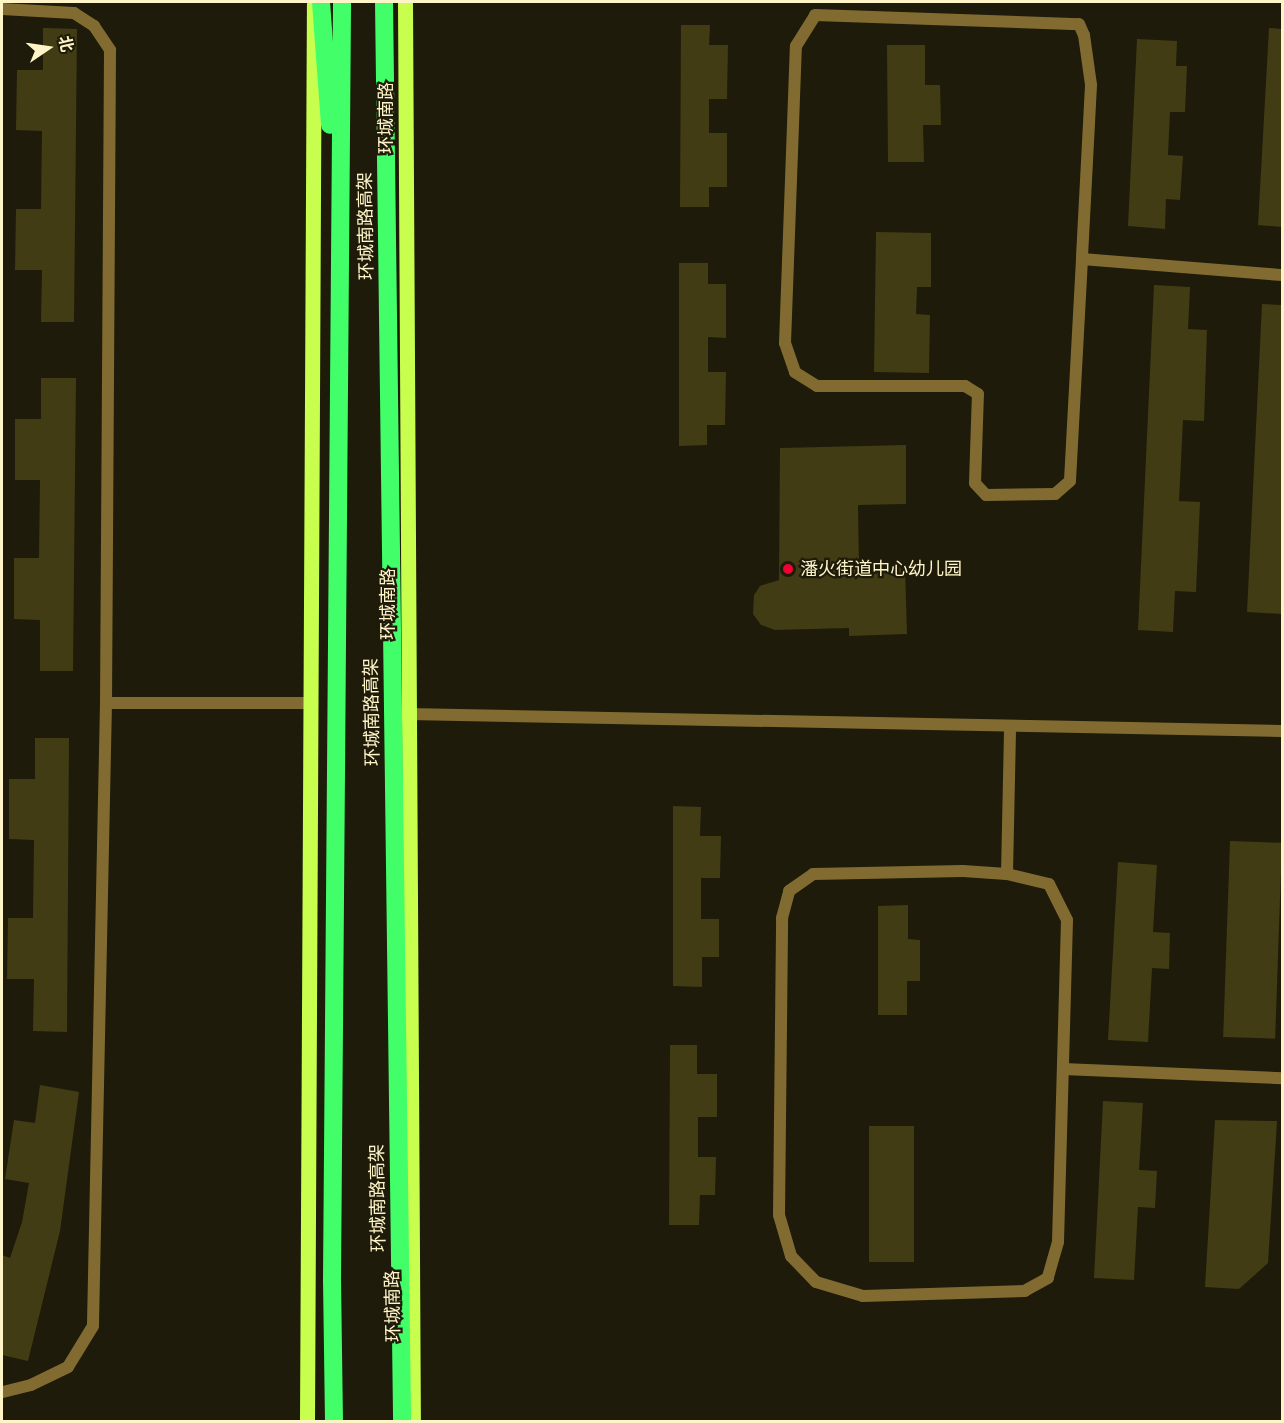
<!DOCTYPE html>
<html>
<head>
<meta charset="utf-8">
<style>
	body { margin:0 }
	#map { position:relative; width:1284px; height:1423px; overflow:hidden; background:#1e1b0a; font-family:"Work Sans","Noto Sans SC",sans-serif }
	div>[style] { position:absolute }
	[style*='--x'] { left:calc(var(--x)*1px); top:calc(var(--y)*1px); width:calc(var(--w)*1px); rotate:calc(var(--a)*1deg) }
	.building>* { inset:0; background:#413c14; transform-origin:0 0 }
	.lane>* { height:12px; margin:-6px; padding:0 6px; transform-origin:6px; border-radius:6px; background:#826b30 }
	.street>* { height:12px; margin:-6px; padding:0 6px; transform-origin:6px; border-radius:6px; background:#826b30 }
	.primary>* { height:15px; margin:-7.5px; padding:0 7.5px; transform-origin:7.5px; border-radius:7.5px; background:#c8ff4e }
	.highway>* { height:18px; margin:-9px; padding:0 9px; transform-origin:9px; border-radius:9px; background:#42ff69 }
	.dots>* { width:16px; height:16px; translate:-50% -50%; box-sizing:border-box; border:3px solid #1e1b0a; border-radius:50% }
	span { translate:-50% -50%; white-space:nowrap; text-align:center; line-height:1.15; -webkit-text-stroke:4.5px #1e1b0a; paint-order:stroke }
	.street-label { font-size:18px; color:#fff4c7 }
	.poi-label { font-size:18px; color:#fff4c7 }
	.left { translate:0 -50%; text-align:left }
	.frame { position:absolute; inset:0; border:3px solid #fff4c7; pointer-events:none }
	.north { position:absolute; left:18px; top:18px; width:60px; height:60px; -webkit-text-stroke:4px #1e1b0a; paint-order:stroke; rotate:77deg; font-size:16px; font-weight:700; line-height:24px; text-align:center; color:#fff4c7 }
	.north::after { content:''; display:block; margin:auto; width:21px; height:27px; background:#fff4c7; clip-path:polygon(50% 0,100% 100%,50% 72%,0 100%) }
</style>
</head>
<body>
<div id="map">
	<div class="building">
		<div style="clip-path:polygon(681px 25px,710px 25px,709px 45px,728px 45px,727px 99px,709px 99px,709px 133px,727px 133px,727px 187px,709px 187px,709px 207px,680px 207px)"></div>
		<div style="clip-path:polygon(43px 28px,77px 29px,74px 322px,41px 322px,42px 270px,15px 270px,16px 209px,41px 209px,42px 131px,16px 130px,17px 70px,43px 70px)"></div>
		<div style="clip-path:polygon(1269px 28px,1282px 29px,1282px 227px,1258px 225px)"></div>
		<div style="clip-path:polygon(1137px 39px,1177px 41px,1176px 66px,1187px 66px,1185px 112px,1170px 112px,1168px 155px,1183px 156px,1180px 200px,1166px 199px,1165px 229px,1128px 226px)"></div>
		<div style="clip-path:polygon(887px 45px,925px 45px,925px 85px,940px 85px,941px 125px,923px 125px,924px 162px,888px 162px)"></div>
		<div style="clip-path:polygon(876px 232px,931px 233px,931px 287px,917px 287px,916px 314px,930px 315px,929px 373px,874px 372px)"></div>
		<div style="clip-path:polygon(679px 263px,708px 263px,708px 284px,726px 284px,726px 338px,708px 337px,708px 372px,726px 372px,725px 425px,707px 425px,707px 445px,679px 446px)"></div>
		<div style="clip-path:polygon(1154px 285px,1190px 287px,1188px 329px,1207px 330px,1204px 421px,1183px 420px,1179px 501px,1200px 502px,1196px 592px,1175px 591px,1173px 632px,1138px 630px)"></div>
		<div style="clip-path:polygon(1262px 304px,1282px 305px,1282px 614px,1247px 612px)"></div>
		<div style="clip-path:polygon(41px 378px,76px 378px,73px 671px,40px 671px,40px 620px,14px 619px,14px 558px,39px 558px,40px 480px,15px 480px,15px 419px,41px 419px)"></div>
		<div style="clip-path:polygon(906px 445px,906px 504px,858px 505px,859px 570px,905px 567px,907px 634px,849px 636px,849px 628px,775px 630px,761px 625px,753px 614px,754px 595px,760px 586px,779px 580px,780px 448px)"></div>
		<div style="clip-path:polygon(35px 738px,69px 738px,67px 1032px,33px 1031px,34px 979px,7px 979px,8px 918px,33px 918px,34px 840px,9px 839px,9px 779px,35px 779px)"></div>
		<div style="clip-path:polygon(673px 806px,701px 807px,700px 836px,721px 836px,720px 878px,701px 878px,701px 919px,719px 919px,719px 957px,702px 957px,702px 987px,673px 986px)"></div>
		<div style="left:1230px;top:841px;width:52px;height:196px;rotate:2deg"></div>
		<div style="clip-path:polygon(1118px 862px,1157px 865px,1153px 932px,1170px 933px,1169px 969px,1152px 968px,1148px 1042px,1108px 1040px)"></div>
		<div style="clip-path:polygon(908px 905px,908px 939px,920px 940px,920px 981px,907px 981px,907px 1015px,878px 1015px,878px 906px)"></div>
		<div style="clip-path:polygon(670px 1045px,697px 1045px,697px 1074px,717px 1074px,717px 1117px,698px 1117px,698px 1157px,716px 1157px,715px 1195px,700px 1195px,699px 1225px,669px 1225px)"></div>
		<div style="clip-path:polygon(40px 1085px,79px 1092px,60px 1231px,28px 1361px,2px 1355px,2px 1255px,10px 1258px,22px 1222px,29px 1183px,5px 1179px,14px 1120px,35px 1123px)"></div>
		<div style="clip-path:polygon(1103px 1101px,1143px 1103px,1139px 1170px,1157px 1171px,1155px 1208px,1138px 1207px,1134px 1280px,1094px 1278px)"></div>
		<div style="clip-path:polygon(1215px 1120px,1277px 1121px,1268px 1263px,1239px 1289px,1205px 1287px)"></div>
		<div style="left:869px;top:1126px;width:45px;height:136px"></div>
	</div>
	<div class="lane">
		<div style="--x:2;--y:9;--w:72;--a:3.2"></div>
		<div style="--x:74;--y:13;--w:24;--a:33"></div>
		<div style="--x:94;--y:26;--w:29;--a:56"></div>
		<div style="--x:110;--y:50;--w:653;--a:90.35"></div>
		<div style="--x:106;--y:703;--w:623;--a:91.2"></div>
		<div style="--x:93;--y:1326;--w:48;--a:121.4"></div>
		<div style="--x:68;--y:1367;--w:41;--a:154.1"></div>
		<div style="--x:31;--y:1385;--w:30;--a:166"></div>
		<div style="--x:815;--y:15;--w:264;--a:2"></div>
		<div style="--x:1079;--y:24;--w:12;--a:66"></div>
		<div style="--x:1084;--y:35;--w:50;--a:82"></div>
		<div style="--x:1091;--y:85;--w:174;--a:93"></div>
		<div style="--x:1082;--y:259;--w:222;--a:93.1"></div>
		<div style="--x:1070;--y:481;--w:20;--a:139"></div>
		<div style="--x:1055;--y:494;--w:69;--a:179.2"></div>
		<div style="--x:986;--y:495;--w:16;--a:-133"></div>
		<div style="--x:975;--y:483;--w:89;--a:-88.1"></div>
		<div style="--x:978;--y:394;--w:15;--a:-148"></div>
		<div style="--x:965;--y:386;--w:148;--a:180"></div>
		<div style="--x:817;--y:386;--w:26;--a:-148"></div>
		<div style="--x:795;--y:372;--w:31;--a:-109"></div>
		<div style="--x:785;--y:343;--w:297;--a:-87.9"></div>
		<div style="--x:796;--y:46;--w:36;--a:-58"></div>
		<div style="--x:1082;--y:259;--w:201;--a:4.6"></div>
		<div style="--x:106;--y:703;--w:204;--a:0"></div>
		<div style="--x:963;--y:871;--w:44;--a:3.9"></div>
		<div style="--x:1007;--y:874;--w:43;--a:13.4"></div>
		<div style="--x:1049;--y:884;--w:40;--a:63.4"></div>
		<div style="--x:1067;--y:920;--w:322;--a:91.6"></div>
		<div style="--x:1058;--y:1242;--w:37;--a:106"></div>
		<div style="--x:1048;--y:1278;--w:26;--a:151"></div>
		<div style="--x:1025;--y:1291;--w:162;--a:178.2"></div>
		<div style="--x:863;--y:1296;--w:49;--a:-163.4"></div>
		<div style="--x:816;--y:1282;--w:36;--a:-134"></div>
		<div style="--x:791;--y:1256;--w:43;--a:-106.3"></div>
		<div style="--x:779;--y:1215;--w:297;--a:-89.4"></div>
		<div style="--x:782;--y:918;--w:28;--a:-75"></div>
		<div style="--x:789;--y:891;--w:29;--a:-35"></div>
		<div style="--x:813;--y:874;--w:150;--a:-1.1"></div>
		<div style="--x:1007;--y:874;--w:148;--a:-88.8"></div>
		<div style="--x:1063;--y:1069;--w:219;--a:2.4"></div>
	</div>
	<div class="street">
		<div style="--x:408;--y:714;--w:874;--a:1.11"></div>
	</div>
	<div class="primary">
		<div style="--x:405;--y:2;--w:1420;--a:89.68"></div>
		<div style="--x:307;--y:1422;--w:1418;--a:-89.72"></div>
	</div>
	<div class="highway">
		<div style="--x:321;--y:2;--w:123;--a:85.8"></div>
		<div style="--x:384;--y:2;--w:1420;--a:89.27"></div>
		<div style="--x:334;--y:1422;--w:142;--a:-90.8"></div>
		<div style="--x:332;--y:1280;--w:1278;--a:-89.55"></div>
	</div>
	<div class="dots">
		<div style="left:788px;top:569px;background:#f20034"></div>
	</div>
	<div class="street-label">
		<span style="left:386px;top:118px;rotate:-90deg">环城南路</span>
		<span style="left:366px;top:226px;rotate:-91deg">环城南路高架</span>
		<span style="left:388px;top:604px;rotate:-90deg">环城南路</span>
		<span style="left:372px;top:712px;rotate:-91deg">环城南路高架</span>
		<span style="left:378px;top:1198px;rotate:-91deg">环城南路高架</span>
		<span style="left:393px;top:1306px;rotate:-91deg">环城南路</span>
	</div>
	<div class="poi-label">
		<span class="left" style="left:800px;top:569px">潘火街道中心幼儿园</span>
	</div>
	<div class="frame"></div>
	<div class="north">北</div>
</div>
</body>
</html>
